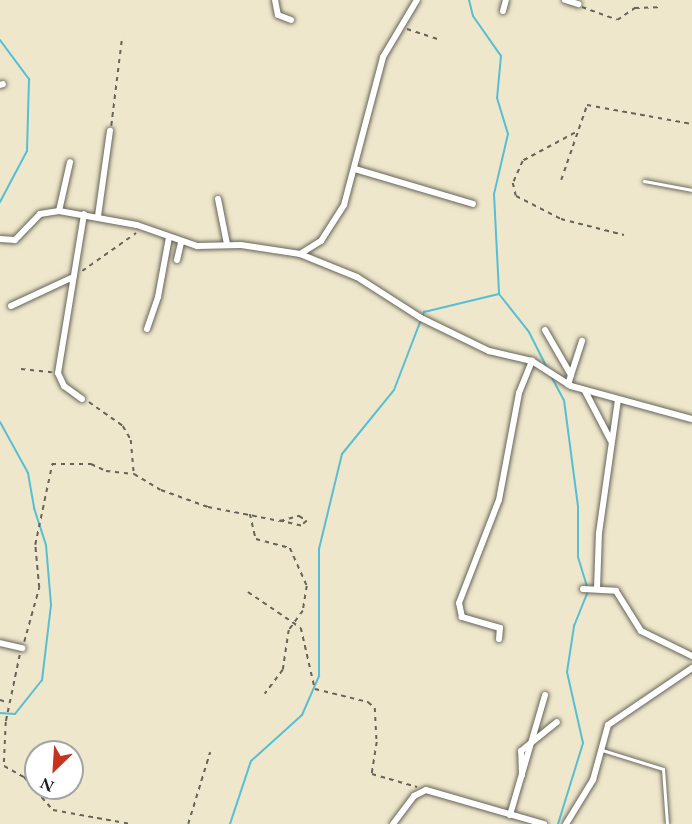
<!DOCTYPE html>
<html>
<head>
<meta charset="utf-8">
<style>
	body { margin:0 }
	#map { position:relative; width:692px; height:824px; overflow:hidden; background:#eee7cb; font-family:"EB Garamond",serif }
	div>[style] { position:absolute }
	[style*='--x'] { left:calc(var(--x)*1px); top:calc(var(--y)*1px); width:calc(var(--w)*1px); rotate:calc(var(--a)*1deg) }
	.stream>* { height:2px; margin:-1px; padding:0 1px; transform-origin:1px; border-radius:1px; background:#57bfd3 }
	.path>* { height:1.5px; margin-top:-0.75px; transform-origin:0; background:repeating-linear-gradient(90deg,#666359 0 4.5px,transparent 0 9px) }
	.roads { filter:drop-shadow(0 0 2px #666359) drop-shadow(0 0 2px #666359) }
	.lane>* { height:3px; margin:-1.5px; padding:0 1.5px; transform-origin:1.5px; border-radius:1.5px; background:#fff }
	.street>* { height:6px; margin:-3px; padding:0 3px; transform-origin:3px; border-radius:3px; background:#fff }
	span { translate:-50% -50%; white-space:nowrap; text-align:center; line-height:1.15; -webkit-text-stroke:5px #fff; paint-order:stroke }
	.north { position:absolute; left:24px; top:740px; width:60px; height:60px; box-sizing:border-box; background:#fff; border:2px solid #a4a4a4; border-radius:50%; rotate:205deg; font-size:16px; font-weight:700; line-height:24px; text-align:center; color:#1c1c1c }
	.north::after { content:''; display:block; margin:auto; width:21px; height:27px; background:#c8321e; clip-path:polygon(50% 0,100% 100%,50% 72%,0 100%) }
</style>
</head>
<body>
<div id="map">
	<div class="stream">
		<div style="--x:469;--y:0;--w:16;--a:76"></div>
		<div style="--x:473;--y:16;--w:49;--a:55"></div>
		<div style="--x:501;--y:56;--w:42;--a:95.4"></div>
		<div style="--x:497;--y:98;--w:38;--a:73"></div>
		<div style="--x:508;--y:134;--w:62;--a:103.1"></div>
		<div style="--x:494;--y:194;--w:100;--a:87.1"></div>
		<div style="--x:499;--y:294;--w:48;--a:51.7"></div>
		<div style="--x:529;--y:332;--w:40;--a:63.4"></div>
		<div style="--x:0;--y:40;--w:49;--a:53.4"></div>
		<div style="--x:29;--y:79;--w:72;--a:91.6"></div>
		<div style="--x:27;--y:151;--w:58;--a:117.9"></div>
		<div style="--x:551;--y:376;--w:27;--a:62"></div>
		<div style="--x:564;--y:400;--w:107;--a:82.5"></div>
		<div style="--x:578;--y:506;--w:51;--a:90"></div>
		<div style="--x:578;--y:557;--w:30;--a:73"></div>
		<div style="--x:0;--y:422;--w:58;--a:61.2"></div>
		<div style="--x:28;--y:473;--w:36;--a:80"></div>
		<div style="--x:34;--y:508;--w:39;--a:72"></div>
		<div style="--x:46;--y:545;--w:60;--a:85.2"></div>
		<div style="--x:51;--y:605;--w:76;--a:96.8"></div>
		<div style="--x:42;--y:680;--w:43;--a:128.5"></div>
		<div style="--x:15;--y:714;--w:15;--a:-176"></div>
		<div style="--x:230;--y:824;--w:66;--a:-71.6"></div>
		<div style="--x:251;--y:761;--w:69;--a:-42"></div>
		<div style="--x:302;--y:715;--w:43;--a:-66.4"></div>
		<div style="--x:319;--y:676;--w:127;--a:-90"></div>
		<div style="--x:319;--y:549;--w:98;--a:-76.4"></div>
		<div style="--x:342;--y:454;--w:82;--a:-50.9"></div>
		<div style="--x:394;--y:390;--w:84;--a:-69"></div>
		<div style="--x:424;--y:312;--w:77;--a:-13.5"></div>
		<div style="--x:558;--y:824;--w:85;--a:-72.8"></div>
		<div style="--x:583;--y:743;--w:73;--a:-102.7"></div>
		<div style="--x:567;--y:672;--w:47;--a:-81.3"></div>
		<div style="--x:574;--y:626;--w:37;--a:-68"></div>
	</div>
	<div class="path">
		<div style="--x:582;--y:7;--w:37;--a:20"></div>
		<div style="--x:617;--y:20;--w:22;--a:-34"></div>
		<div style="--x:635;--y:8;--w:23;--a:-2"></div>
		<div style="--x:407;--y:29;--w:33;--a:18"></div>
		<div style="--x:111;--y:126;--w:90;--a:-83"></div>
		<div style="--x:575;--y:133;--w:59;--a:151.7"></div>
		<div style="--x:523;--y:161;--w:24;--a:114"></div>
		<div style="--x:513;--y:183;--w:13;--a:77"></div>
		<div style="--x:516;--y:196;--w:51;--a:27.1"></div>
		<div style="--x:561;--y:219;--w:65;--a:14.3"></div>
		<div style="--x:561;--y:180;--w:79;--a:-70.9"></div>
		<div style="--x:587;--y:105;--w:107;--a:10.3"></div>
		<div style="--x:82;--y:271;--w:66;--a:-35.1"></div>
		<div style="--x:21;--y:369;--w:31;--a:6"></div>
		<div style="--x:89;--y:402;--w:42;--a:35.2"></div>
		<div style="--x:123;--y:426;--w:16;--a:60"></div>
		<div style="--x:131;--y:440;--w:34;--a:85"></div>
		<div style="--x:134;--y:474;--w:31;--a:31"></div>
		<div style="--x:161;--y:490;--w:50;--a:19.9"></div>
		<div style="--x:208;--y:507;--w:73;--a:11"></div>
		<div style="--x:280;--y:521;--w:20;--a:-15"></div>
		<div style="--x:299;--y:516;--w:9;--a:32"></div>
		<div style="--x:307;--y:521;--w:8;--a:140"></div>
		<div style="--x:301;--y:526;--w:22;--a:-167"></div>
		<div style="--x:250;--y:514;--w:26;--a:77"></div>
		<div style="--x:256;--y:539;--w:35;--a:15"></div>
		<div style="--x:290;--y:548;--w:42;--a:65.9"></div>
		<div style="--x:307;--y:586;--w:25;--a:99"></div>
		<div style="--x:303;--y:611;--w:24;--a:126"></div>
		<div style="--x:289;--y:630;--w:40;--a:98.5"></div>
		<div style="--x:283;--y:670;--w:30;--a:127"></div>
		<div style="--x:248;--y:592;--w:64;--a:34.2"></div>
		<div style="--x:301;--y:628;--w:63;--a:77.1"></div>
		<div style="--x:315;--y:689;--w:55;--a:13.8"></div>
		<div style="--x:368;--y:702;--w:9;--a:41"></div>
		<div style="--x:375;--y:708;--w:34;--a:87"></div>
		<div style="--x:377;--y:742;--w:32;--a:99"></div>
		<div style="--x:372;--y:774;--w:47;--a:16.1"></div>
		<div style="--x:24;--y:642;--w:56;--a:-74.5"></div>
		<div style="--x:39;--y:588;--w:43;--a:-95.3"></div>
		<div style="--x:35;--y:545;--w:83;--a:-78.1"></div>
		<div style="--x:52;--y:464;--w:39;--a:0"></div>
		<div style="--x:91;--y:464;--w:17;--a:25"></div>
		<div style="--x:106;--y:471;--w:28;--a:6"></div>
		<div style="--x:20;--y:655;--w:68;--a:101.8"></div>
		<div style="--x:6;--y:722;--w:44;--a:92.6"></div>
		<div style="--x:4;--y:766;--w:23;--a:29"></div>
		<div style="--x:24;--y:777;--w:44;--a:48.7"></div>
		<div style="--x:53;--y:810;--w:79;--a:10.2"></div>
		<div style="--x:0;--y:700;--w:9;--a:18"></div>
		<div style="--x:188;--y:824;--w:75;--a:-73"></div>
	</div>
	<div class="roads">
		<div class="lane">
			<div style="--x:644;--y:181;--w:49;--a:10.6"></div>
			<div style="--x:602;--y:750;--w:64;--a:17.3"></div>
			<div style="--x:663;--y:769;--w:55;--a:85.8"></div>
		</div>
		<div class="street">
			<div style="--x:275;--y:0;--w:15;--a:79"></div>
			<div style="--x:278;--y:15;--w:14;--a:21"></div>
			<div style="--x:565;--y:0;--w:14;--a:17"></div>
			<div style="--x:503;--y:11;--w:11;--a:-75"></div>
			<div style="--x:0;--y:85;--w:3;--a:-18"></div>
			<div style="--x:355;--y:169;--w:123;--a:16.5"></div>
			<div style="--x:218;--y:199;--w:46;--a:78.7"></div>
			<div style="--x:59;--y:211;--w:50;--a:-77.3"></div>
			<div style="--x:98;--y:216;--w:86;--a:-82"></div>
			<div style="--x:0;--y:239;--w:15;--a:4"></div>
			<div style="--x:15;--y:240;--w:36;--a:-46"></div>
			<div style="--x:40;--y:214;--w:19;--a:-9"></div>
			<div style="--x:59;--y:211;--w:79;--a:10.2"></div>
			<div style="--x:137;--y:225;--w:64;--a:19.3"></div>
			<div style="--x:197;--y:246;--w:44;--a:-1.3"></div>
			<div style="--x:241;--y:245;--w:60;--a:8.7"></div>
			<div style="--x:300;--y:254;--w:61;--a:22"></div>
			<div style="--x:357;--y:277;--w:76;--a:32.6"></div>
			<div style="--x:421;--y:318;--w:76;--a:25.9"></div>
			<div style="--x:489;--y:351;--w:44;--a:13.1"></div>
			<div style="--x:532;--y:361;--w:46;--a:32.7"></div>
			<div style="--x:571;--y:386;--w:125;--a:15.3"></div>
			<div style="--x:300;--y:254;--w:25;--a:-32"></div>
			<div style="--x:321;--y:241;--w:43;--a:-57.4"></div>
			<div style="--x:344;--y:205;--w:153;--a:-75.2"></div>
			<div style="--x:383;--y:57;--w:66;--a:-59.2"></div>
			<div style="--x:177;--y:260;--w:18;--a:-77"></div>
			<div style="--x:11;--y:306;--w:66;--a:-25"></div>
			<div style="--x:147;--y:329;--w:34;--a:-71"></div>
			<div style="--x:158;--y:297;--w:61;--a:-79.6"></div>
			<div style="--x:545;--y:330;--w:52;--a:60"></div>
			<div style="--x:571;--y:375;--w:10;--a:107"></div>
			<div style="--x:571;--y:375;--w:36;--a:-72"></div>
			<div style="--x:585;--y:391;--w:56;--a:62.5"></div>
			<div style="--x:82;--y:399;--w:22;--a:-144"></div>
			<div style="--x:64;--y:386;--w:14;--a:-115"></div>
			<div style="--x:58;--y:373;--w:161;--a:-80.7"></div>
			<div style="--x:583;--y:589;--w:33;--a:3"></div>
			<div style="--x:616;--y:591;--w:47;--a:58"></div>
			<div style="--x:641;--y:631;--w:57;--a:26.1"></div>
			<div style="--x:597;--y:589;--w:56;--a:-88"></div>
			<div style="--x:599;--y:533;--w:134;--a:-81.9"></div>
			<div style="--x:499;--y:639;--w:11;--a:-85"></div>
			<div style="--x:500;--y:628;--w:40;--a:-164"></div>
			<div style="--x:462;--y:617;--w:14;--a:-102"></div>
			<div style="--x:459;--y:603;--w:110;--a:-68.8"></div>
			<div style="--x:499;--y:500;--w:109;--a:-79.4"></div>
			<div style="--x:519;--y:393;--w:35;--a:-68"></div>
			<div style="--x:0;--y:643;--w:23;--a:13"></div>
			<div style="--x:522;--y:775;--w:24;--a:-92"></div>
			<div style="--x:521;--y:751;--w:46;--a:-38.9"></div>
			<div style="--x:510;--y:815;--w:125;--a:-73.7"></div>
			<div style="--x:393;--y:824;--w:35;--a:-53"></div>
			<div style="--x:414;--y:796;--w:13;--a:-27"></div>
			<div style="--x:426;--y:790;--w:123;--a:16.1"></div>
			<div style="--x:566;--y:824;--w:52;--a:-58.5"></div>
			<div style="--x:593;--y:780;--w:57;--a:-74.7"></div>
			<div style="--x:608;--y:725;--w:102;--a:-34.2"></div>
		</div>
	</div>
	<div class="north">N</div>
</div>
</body>
</html>
